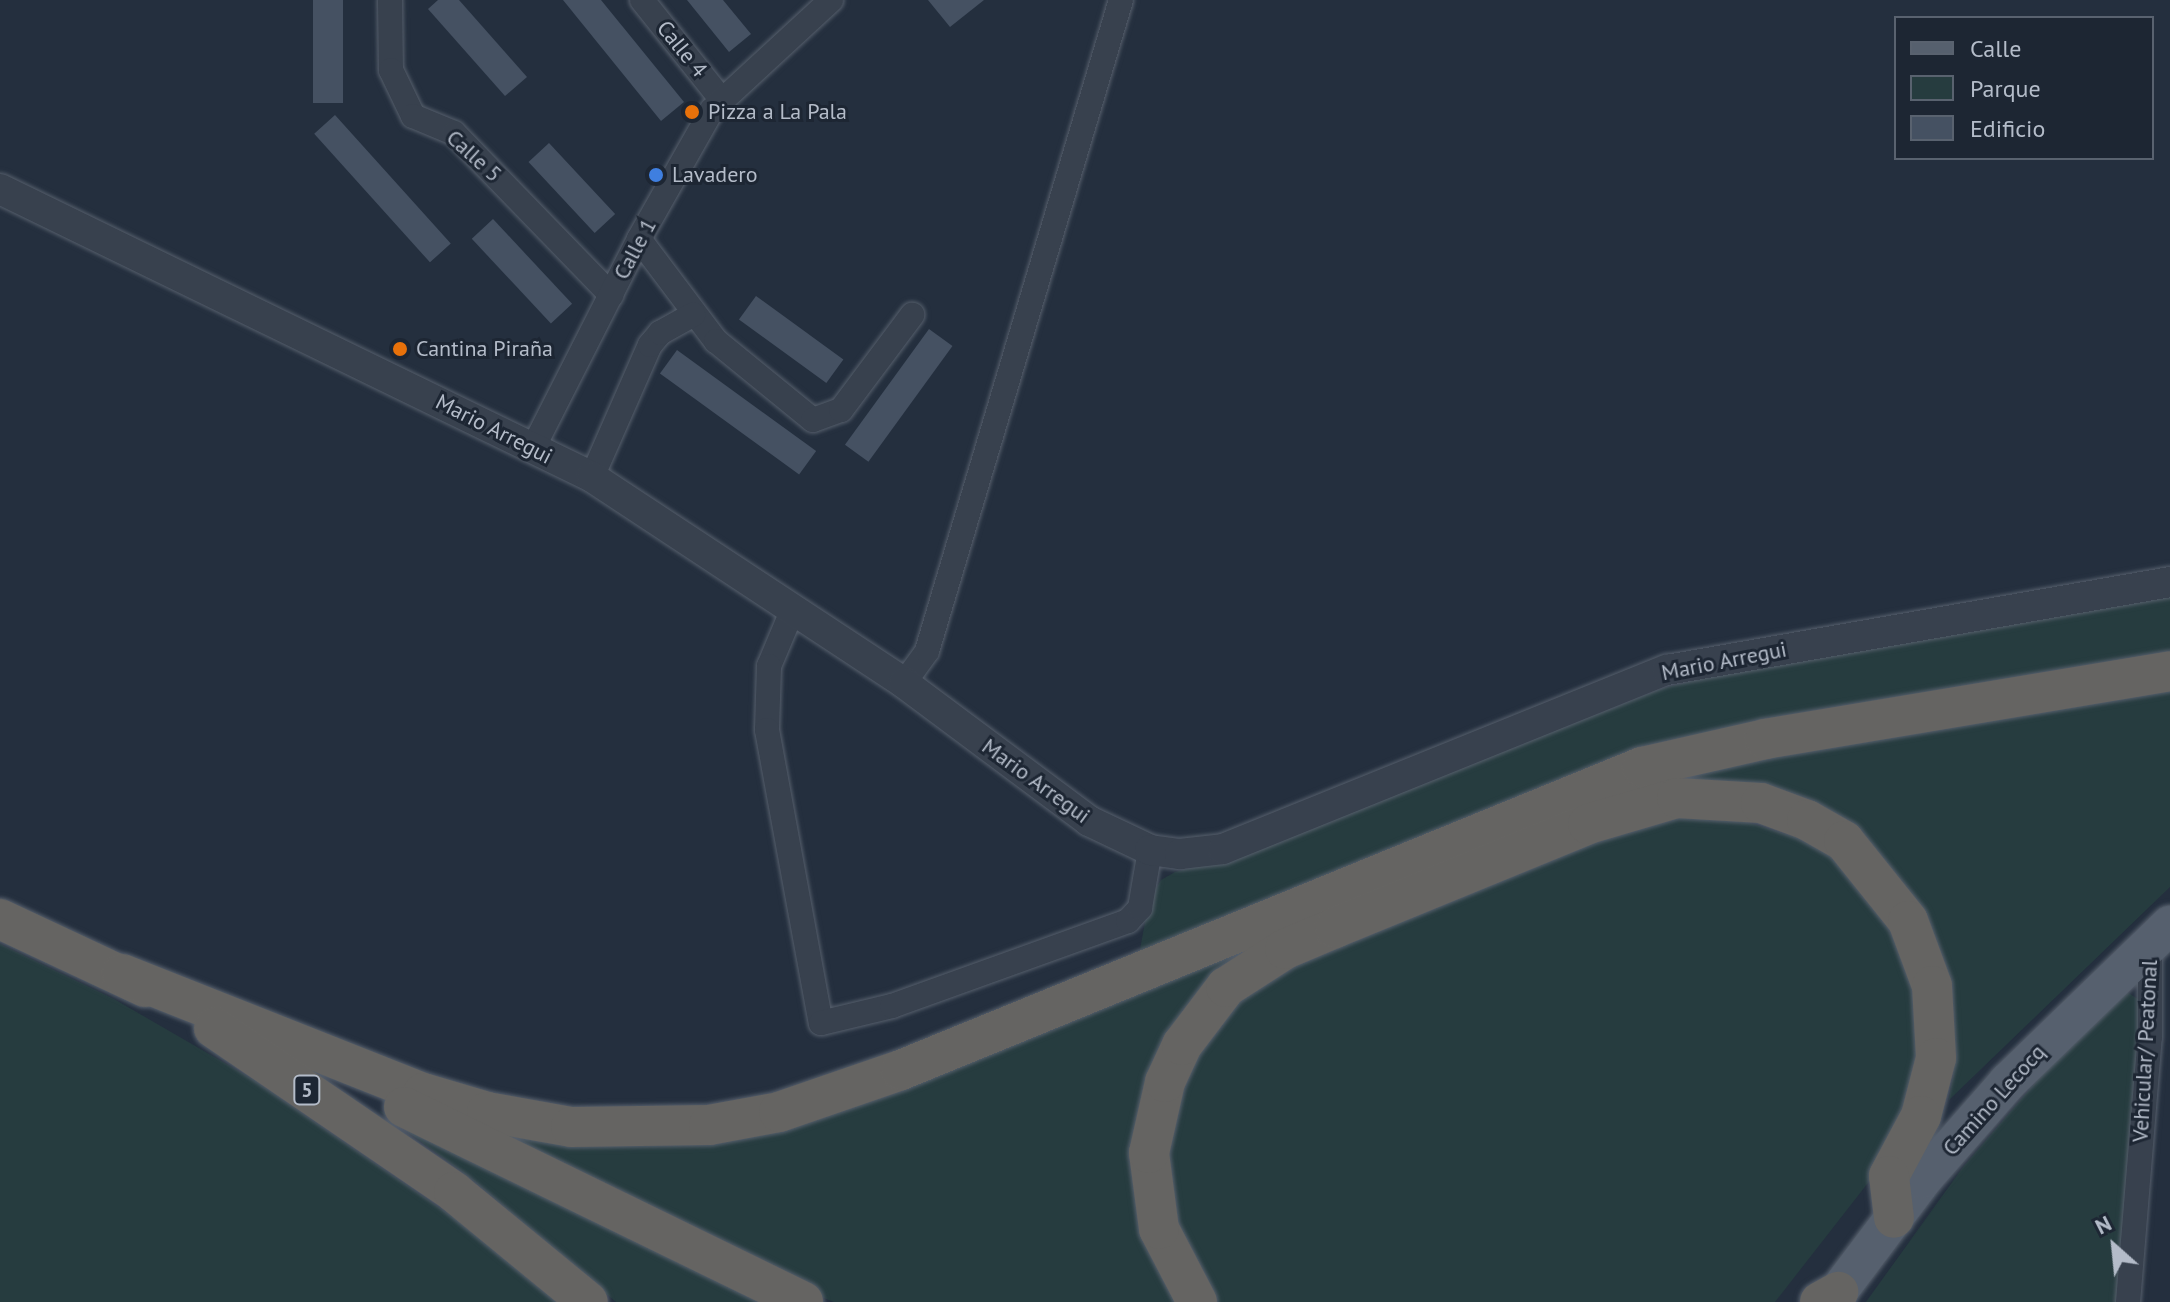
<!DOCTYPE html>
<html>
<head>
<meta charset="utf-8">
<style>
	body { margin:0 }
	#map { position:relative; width:2170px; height:1302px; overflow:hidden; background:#242f3e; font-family:"PT Sans",sans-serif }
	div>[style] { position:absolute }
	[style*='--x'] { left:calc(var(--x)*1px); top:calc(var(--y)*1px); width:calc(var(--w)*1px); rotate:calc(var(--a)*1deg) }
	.green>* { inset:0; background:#263c3f }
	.building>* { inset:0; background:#455162; transform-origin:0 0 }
	.roads { filter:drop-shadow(0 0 2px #565f6c) drop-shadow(0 0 2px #565f6c) }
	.minor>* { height:24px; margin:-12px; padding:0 12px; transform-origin:12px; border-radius:12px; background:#38414e }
	.tertiary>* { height:30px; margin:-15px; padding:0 15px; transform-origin:15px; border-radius:15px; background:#38414e }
	.primary>* { height:38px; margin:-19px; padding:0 19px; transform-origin:19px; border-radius:19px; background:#56606e }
	.trunk>* { height:40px; margin:-20px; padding:0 20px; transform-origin:20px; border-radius:20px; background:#656462 }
	.dots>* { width:22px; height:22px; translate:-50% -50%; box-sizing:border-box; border:4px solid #1d2633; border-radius:50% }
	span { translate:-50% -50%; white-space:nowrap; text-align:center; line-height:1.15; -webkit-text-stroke:6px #1d2633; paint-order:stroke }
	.shield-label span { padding:2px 6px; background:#1d2633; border:2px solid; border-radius:6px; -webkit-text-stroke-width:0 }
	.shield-label { font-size:20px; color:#b4bcc9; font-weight:700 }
	.street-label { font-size:22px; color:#b4bcc9 }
	.poi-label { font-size:22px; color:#b4bcc9 }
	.left { translate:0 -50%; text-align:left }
	.legend { position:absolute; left:1894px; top:16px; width:260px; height:144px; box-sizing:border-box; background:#1d2633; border:2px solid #59626f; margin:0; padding:10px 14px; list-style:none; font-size:24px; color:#b4bcc9 }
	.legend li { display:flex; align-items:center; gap:16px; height:40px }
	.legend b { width:40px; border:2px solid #59626f }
	.north { position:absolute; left:2074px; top:1206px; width:80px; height:80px; -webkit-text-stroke:6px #1d2633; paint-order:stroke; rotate:333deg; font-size:22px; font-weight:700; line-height:32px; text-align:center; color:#b4bcc9 }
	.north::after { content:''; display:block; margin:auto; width:28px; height:36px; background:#b4bcc9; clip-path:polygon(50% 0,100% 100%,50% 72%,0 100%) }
</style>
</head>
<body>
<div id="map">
	<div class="green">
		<div style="clip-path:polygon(2170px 596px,2170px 659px,1760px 726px,1139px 955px,1149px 900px,1161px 880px,1175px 872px,1235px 857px,1663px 688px,1748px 668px)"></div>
		<div style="clip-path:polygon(2170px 686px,2170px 887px,1949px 1100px,1956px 1053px,1929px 933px,1742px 786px,1282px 940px,1157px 1070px,1181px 1302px,834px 1302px,793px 1286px,468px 1115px,664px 1136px,1663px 775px)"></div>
		<div style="clip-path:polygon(1713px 812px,1799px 838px,1829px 855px,1875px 898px,1911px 964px,1925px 1056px,1889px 1156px,1775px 1302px,1215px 1302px,1185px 1256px,1166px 1189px,1171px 1106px,1205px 1031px,1279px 965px,1638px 822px)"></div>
		<div style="clip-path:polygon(0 944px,114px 999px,254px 1080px,469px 1228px,559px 1302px,0 1302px)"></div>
		<div style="clip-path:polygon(2125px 991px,2146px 1004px,2122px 1302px,1866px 1302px,1963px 1167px,2045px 1071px)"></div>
		<div style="clip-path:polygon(378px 1110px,422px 1133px,775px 1302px,616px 1302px,469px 1177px)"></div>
	</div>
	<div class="building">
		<div style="left:313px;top:0;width:30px;height:103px"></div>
		<div style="clip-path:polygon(438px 0,459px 0,527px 77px,505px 96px,428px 9px)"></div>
		<div style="clip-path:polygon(563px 0,601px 0,684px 102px,661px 121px)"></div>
		<div style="clip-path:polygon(687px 0,723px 0,751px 34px,729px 52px)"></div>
		<div style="clip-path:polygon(928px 0,984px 0,950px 27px)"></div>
		<div style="left:335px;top:115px;width:173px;height:28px;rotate:48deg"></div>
		<div style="left:549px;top:143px;width:97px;height:28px;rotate:47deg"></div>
		<div style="left:493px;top:219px;width:116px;height:29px;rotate:47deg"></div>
		<div style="left:756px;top:296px;width:108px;height:29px;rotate:36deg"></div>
		<div style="left:929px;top:329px;width:29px;height:143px;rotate:36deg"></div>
		<div style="left:677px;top:350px;width:172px;height:29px;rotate:36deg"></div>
	</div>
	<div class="roads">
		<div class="minor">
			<div style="--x:390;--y:0;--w:70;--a:89.2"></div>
			<div style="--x:391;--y:70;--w:51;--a:64.4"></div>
			<div style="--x:413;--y:116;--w:44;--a:22.5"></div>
			<div style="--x:454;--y:133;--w:226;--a:45.9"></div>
			<div style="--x:642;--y:0;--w:127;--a:51.4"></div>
			<div style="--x:639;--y:239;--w:128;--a:53"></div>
			<div style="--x:716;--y:341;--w:125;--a:39.2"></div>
			<div style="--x:813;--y:420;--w:30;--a:-20"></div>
			<div style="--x:841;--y:410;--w:119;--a:-53.2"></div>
			<div style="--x:533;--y:448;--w:234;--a:-63.1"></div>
			<div style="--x:639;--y:239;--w:148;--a:-60.5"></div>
			<div style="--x:712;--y:110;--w:162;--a:-42.7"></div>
			<div style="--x:592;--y:477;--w:144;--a:-66.3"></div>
			<div style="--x:650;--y:345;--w:16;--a:-50"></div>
			<div style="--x:660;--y:333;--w:38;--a:-29"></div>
			<div style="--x:793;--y:609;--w:62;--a:112.8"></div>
			<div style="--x:769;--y:666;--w:64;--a:91.8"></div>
			<div style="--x:767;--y:730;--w:298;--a:79.6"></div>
			<div style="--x:821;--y:1023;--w:73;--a:-13.5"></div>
			<div style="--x:892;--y:1006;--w:251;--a:-19.8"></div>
			<div style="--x:1128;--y:921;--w:18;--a:-47"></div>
			<div style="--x:1140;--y:908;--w:59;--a:-80.2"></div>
			<div style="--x:904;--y:683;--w:39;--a:-54"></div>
			<div style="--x:927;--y:651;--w:679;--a:-73.41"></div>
			<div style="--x:2128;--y:1302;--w:266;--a:-85.3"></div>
			<div style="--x:2150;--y:1037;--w:94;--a:-90"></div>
		</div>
		<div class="tertiary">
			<div style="--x:0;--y:189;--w:658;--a:25.94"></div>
			<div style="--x:592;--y:477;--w:374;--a:33.4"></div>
			<div style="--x:904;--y:683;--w:231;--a:36.7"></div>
			<div style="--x:1089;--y:821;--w:68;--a:25.4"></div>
			<div style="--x:1150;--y:850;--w:30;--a:8"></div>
			<div style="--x:1180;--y:854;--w:43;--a:-6.6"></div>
			<div style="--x:1223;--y:849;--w:479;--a:-22"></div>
			<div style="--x:1667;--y:670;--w:511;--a:-9.92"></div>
		</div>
		<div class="primary">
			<div style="--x:1838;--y:1292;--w:141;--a:-53"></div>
			<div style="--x:1923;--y:1179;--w:129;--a:-48.8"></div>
			<div style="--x:2008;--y:1082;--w:226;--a:-44.1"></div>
		</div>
		<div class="trunk">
			<div style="--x:0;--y:919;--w:160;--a:25.1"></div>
			<div style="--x:122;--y:974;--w:324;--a:21.6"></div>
			<div style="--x:423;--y:1093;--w:67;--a:16.5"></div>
			<div style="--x:487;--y:1112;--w:85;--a:10.1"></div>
			<div style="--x:571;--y:1127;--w:138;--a:-0.8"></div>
			<div style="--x:709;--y:1125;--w:71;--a:-10.5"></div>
			<div style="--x:779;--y:1112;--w:129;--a:-19"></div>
			<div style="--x:901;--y:1070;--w:801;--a:-22.24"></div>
			<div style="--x:1642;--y:767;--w:126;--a:-12.8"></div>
			<div style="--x:1765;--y:739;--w:411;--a:-9.5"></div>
			<div style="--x:214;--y:1028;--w:291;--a:34.3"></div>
			<div style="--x:454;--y:1192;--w:173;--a:39.4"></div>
			<div style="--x:404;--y:1107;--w:444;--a:26"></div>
			<div style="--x:1197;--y:1302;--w:82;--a:-117.5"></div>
			<div style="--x:1159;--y:1229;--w:77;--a:-97.5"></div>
			<div style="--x:1149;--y:1153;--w:73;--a:-77.3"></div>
			<div style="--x:1165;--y:1082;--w:41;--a:-65.3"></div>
			<div style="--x:1182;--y:1045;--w:73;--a:-52.8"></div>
			<div style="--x:1226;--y:987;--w:70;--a:-32.8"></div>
			<div style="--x:1285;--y:949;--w:54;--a:-22.8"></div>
			<div style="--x:1335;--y:928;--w:274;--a:-22.3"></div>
			<div style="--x:1588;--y:824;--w:93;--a:-16.3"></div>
			<div style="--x:1677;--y:798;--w:84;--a:3.4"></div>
			<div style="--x:1761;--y:803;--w:49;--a:20.3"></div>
			<div style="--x:1807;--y:820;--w:43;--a:29.6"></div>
			<div style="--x:1844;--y:841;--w:102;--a:51.3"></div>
			<div style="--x:1908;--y:921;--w:69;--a:69.7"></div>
			<div style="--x:1932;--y:986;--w:72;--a:86.8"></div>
			<div style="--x:1936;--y:1058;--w:60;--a:104.5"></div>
			<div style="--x:1921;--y:1116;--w:68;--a:118.1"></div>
			<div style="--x:1889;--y:1176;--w:42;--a:83.2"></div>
			<div style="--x:1820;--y:1302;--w:21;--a:-29"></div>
		</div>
	</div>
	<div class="dots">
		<div style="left:692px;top:112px;background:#e8710a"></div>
		<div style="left:656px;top:175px;background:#3f7fe0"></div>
		<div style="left:400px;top:349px;background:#e8710a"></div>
	</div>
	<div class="shield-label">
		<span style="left:307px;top:1090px">5</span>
	</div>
	<div class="street-label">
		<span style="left:682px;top:49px;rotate:51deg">Calle 4</span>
		<span style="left:474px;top:156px;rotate:42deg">Calle 5</span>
		<span style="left:635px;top:249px;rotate:-62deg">Calle 1</span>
		<span style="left:494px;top:429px;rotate:27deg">Mario Arregui</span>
		<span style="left:1724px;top:661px;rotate:-11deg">Mario Arregui</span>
		<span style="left:1036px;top:781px;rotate:36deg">Mario Arregui</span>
		<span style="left:2145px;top:1051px;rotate:-87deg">Vehicular/ Peatonal</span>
		<span style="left:1994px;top:1100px;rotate:-48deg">Camino Lecocq</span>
	</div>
	<div class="poi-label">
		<span class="left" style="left:708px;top:112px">Pizza a La Pala</span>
		<span class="left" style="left:672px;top:175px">Lavadero</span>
		<span class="left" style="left:416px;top:349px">Cantina Piraña</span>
	</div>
	<ul class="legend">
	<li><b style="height:10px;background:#56606e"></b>Calle</li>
	<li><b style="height:22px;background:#263c3f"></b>Parque</li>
	<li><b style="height:22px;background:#455162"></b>Edificio</li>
	</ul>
	<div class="north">N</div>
</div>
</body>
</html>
